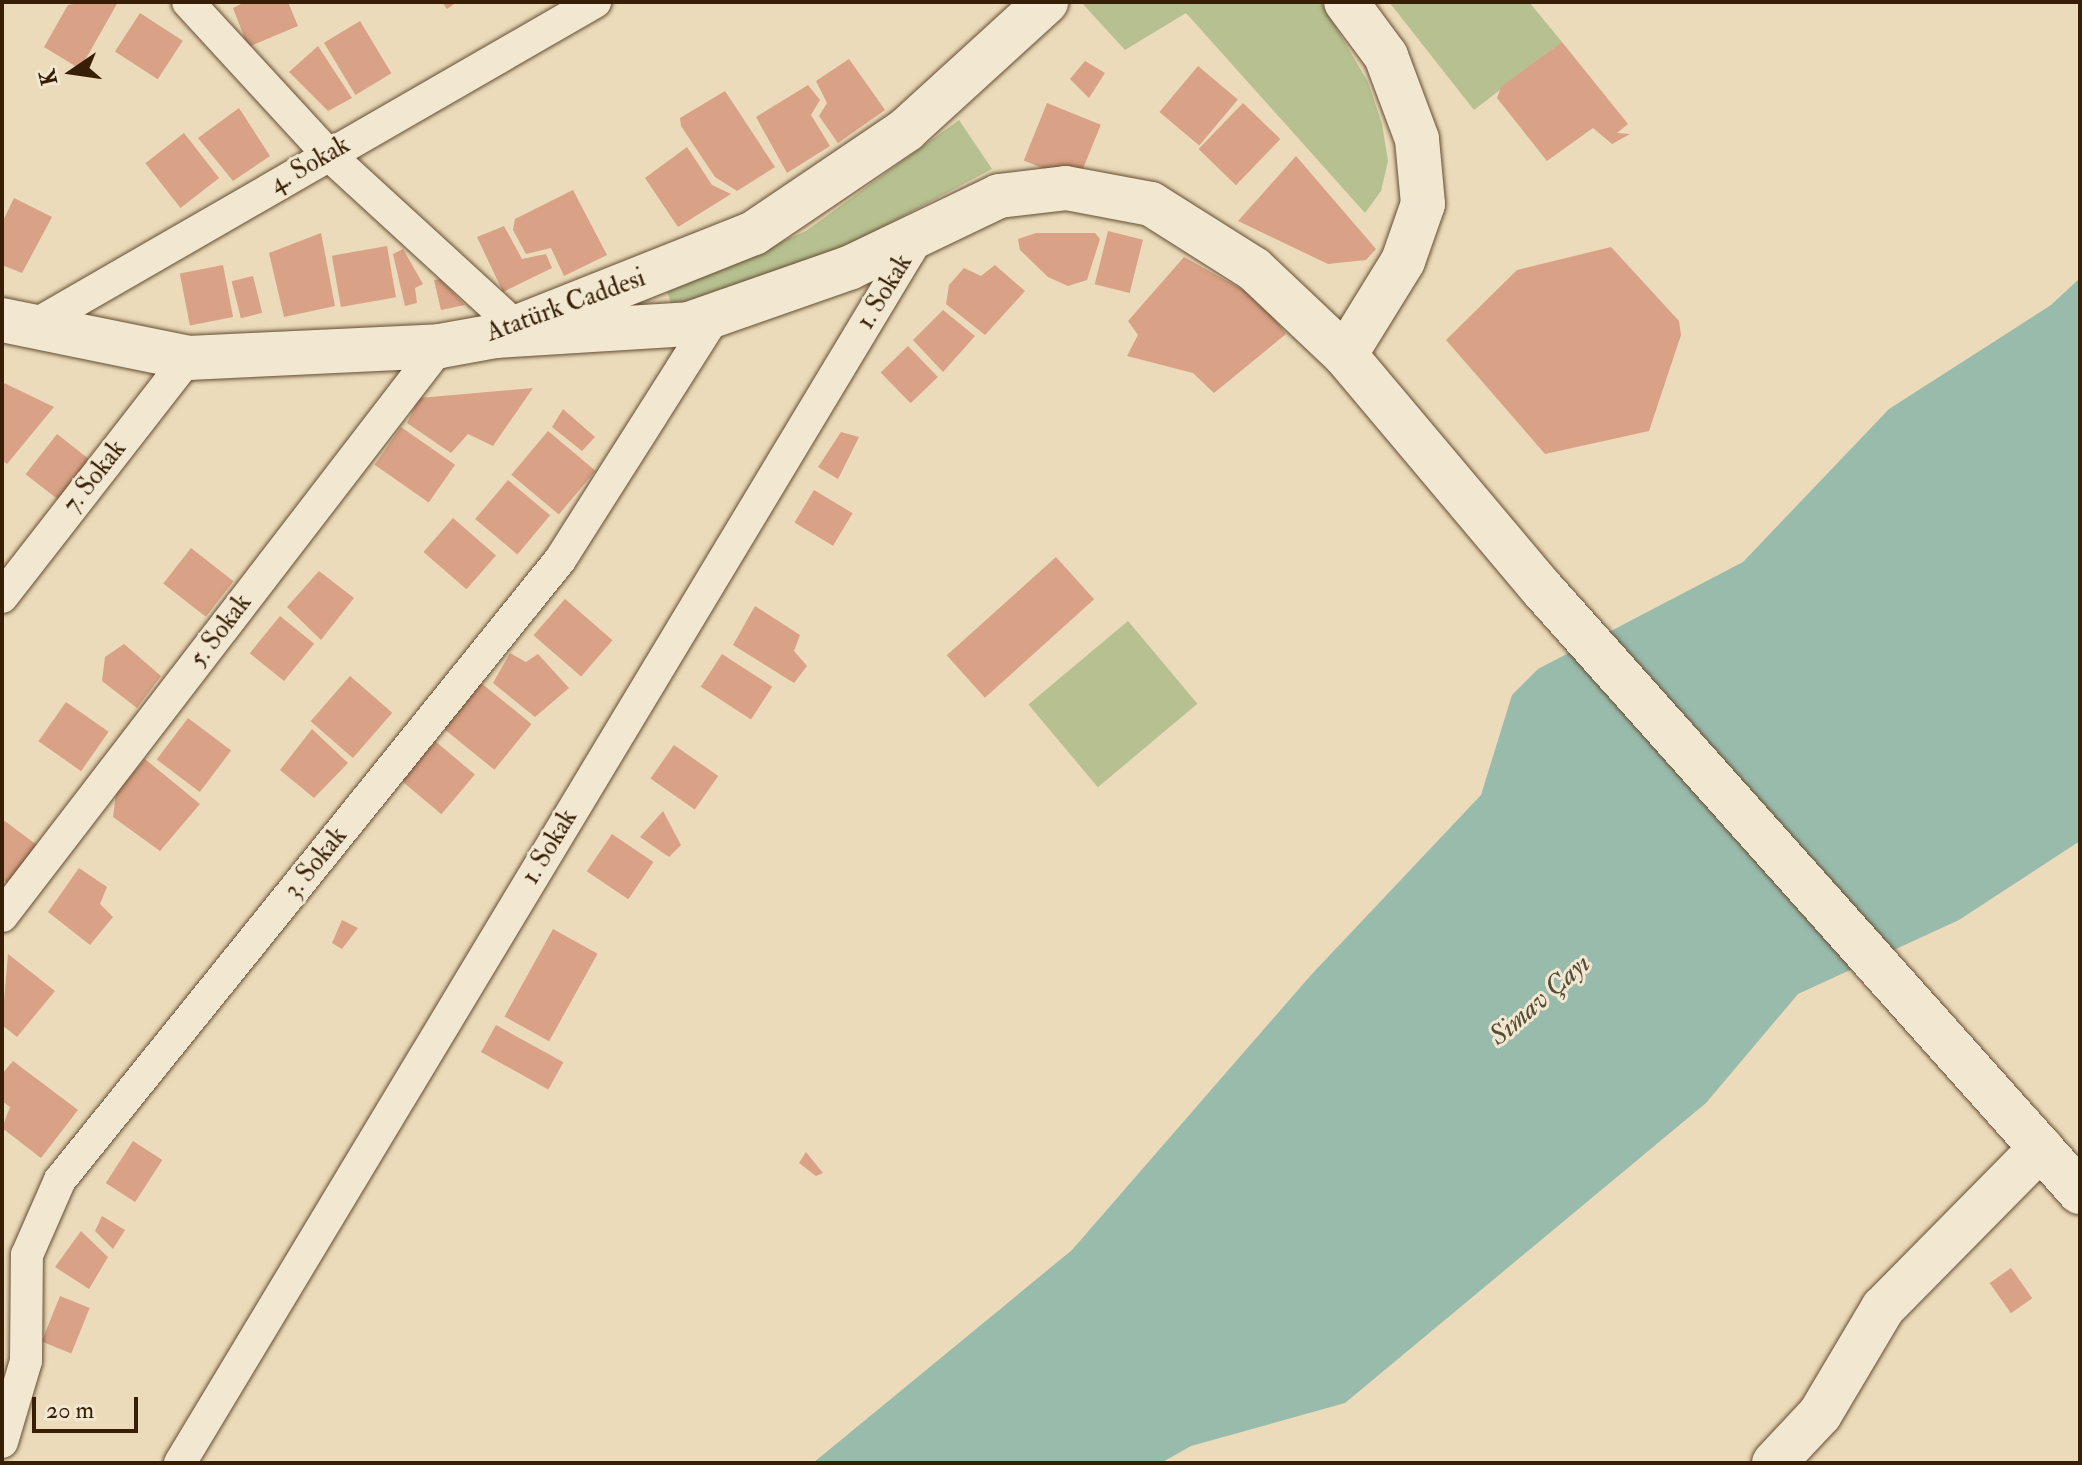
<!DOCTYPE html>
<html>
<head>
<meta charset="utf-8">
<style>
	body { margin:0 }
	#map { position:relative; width:2082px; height:1465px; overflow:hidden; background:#ebdbba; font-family:"IM FELL Double Pica",serif }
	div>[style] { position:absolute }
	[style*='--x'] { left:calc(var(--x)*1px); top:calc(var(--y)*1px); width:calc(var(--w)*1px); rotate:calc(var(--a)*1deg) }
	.green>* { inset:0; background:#b7c090; transform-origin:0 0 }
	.water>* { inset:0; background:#99bbac }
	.building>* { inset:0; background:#d9a185; transform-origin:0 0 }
	.roads { filter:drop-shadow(0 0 2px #654d32) drop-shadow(0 0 2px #654d32) }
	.street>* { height:32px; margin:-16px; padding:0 16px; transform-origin:16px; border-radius:16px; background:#f2e8d2 }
	.secondary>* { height:44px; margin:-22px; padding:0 22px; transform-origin:22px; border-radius:22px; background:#f2e8d2 }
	span { translate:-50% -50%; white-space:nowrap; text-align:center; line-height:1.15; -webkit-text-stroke:6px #f2e8d2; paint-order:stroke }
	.street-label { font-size:26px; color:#381e04 }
	.water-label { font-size:28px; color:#554d36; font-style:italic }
	.frame { position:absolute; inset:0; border:4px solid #381e04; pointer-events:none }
	.north { position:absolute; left:32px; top:32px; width:80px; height:80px; -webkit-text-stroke:6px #f2e8d2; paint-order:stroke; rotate:257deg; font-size:22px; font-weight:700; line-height:32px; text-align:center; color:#381e04 }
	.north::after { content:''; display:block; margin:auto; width:28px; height:36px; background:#381e04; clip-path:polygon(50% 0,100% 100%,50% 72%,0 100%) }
	.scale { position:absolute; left:32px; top:1397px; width:106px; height:36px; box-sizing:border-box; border:4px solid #381e04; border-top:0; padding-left:10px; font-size:24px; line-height:28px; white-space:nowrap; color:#381e04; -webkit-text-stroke:6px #f2e8d2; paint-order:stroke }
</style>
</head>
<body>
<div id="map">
	<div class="green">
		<div style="clip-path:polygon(1081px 2px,1321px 2px,1368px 82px,1382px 124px,1388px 161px,1381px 191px,1365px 213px,1186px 13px,1125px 50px)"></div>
		<div style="clip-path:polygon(1389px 2px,1529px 2px,1562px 42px,1474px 110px)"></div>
		<div style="clip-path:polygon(959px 120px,992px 169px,839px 250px,675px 313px,667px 292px,806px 231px)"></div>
		<div style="left:1128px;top:621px;width:108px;height:130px;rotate:50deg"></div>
	</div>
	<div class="water">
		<div style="clip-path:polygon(2080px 278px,2080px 841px,1959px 920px,1798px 994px,1706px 1103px,1345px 1403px,1191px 1446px,1161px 1463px,813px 1463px,1072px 1250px,1311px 975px,1481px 795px,1512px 695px,1538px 669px,1743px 562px,1889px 409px,2051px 305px)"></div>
	</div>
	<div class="building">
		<div style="clip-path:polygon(85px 2px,118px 2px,80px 69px,44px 47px,68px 5px)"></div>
		<div style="clip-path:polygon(245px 2px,288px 2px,298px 26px,248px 47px,233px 8px)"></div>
		<div style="clip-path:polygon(442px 2px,457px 2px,447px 9px)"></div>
		<div style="left:140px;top:13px;width:51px;height:46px;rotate:33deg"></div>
		<div style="left:360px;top:21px;width:61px;height:42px;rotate:59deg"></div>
		<div style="clip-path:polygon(1562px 42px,1628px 124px,1617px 133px,1630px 134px,1612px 144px,1593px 128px,1547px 161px,1497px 98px,1501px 87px)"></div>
		<div style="clip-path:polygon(318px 46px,352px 98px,328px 111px,289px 72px)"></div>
		<div style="clip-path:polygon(849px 59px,885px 110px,838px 143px,819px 116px,827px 103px,816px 81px)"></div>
		<div style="clip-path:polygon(1085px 61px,1105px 73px,1089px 98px,1070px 79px)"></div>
		<div style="left:1198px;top:66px;width:52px;height:60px;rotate:40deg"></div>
		<div style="clip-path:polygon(808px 85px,820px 100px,811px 115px,830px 146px,787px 173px,756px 117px)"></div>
		<div style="clip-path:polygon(725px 91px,775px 167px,737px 191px,715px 177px,681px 126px,680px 118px)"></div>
		<div style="left:1047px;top:103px;width:58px;height:62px;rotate:22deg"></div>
		<div style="left:1243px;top:103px;width:52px;height:64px;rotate:44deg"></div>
		<div style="clip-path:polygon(239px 108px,270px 156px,233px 181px,198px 138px)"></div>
		<div style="left:184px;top:133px;width:57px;height:49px;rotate:52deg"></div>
		<div style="clip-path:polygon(687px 147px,712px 185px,731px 194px,678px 227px,645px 178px)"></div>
		<div style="clip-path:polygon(1296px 156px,1376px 249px,1366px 260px,1328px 264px,1238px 221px)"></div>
		<div style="clip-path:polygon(573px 190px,607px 255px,564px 276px,551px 248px,526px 254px,513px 230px,515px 219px)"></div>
		<div style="clip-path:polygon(14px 198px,52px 217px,22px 273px,2px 265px,2px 223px)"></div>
		<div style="clip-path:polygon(504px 226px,522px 259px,546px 254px,552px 268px,503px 292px,477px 237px)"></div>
		<div style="left:1108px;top:231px;width:36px;height:55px;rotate:14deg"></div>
		<div style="clip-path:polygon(321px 233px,335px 306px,284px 317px,269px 253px)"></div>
		<div style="clip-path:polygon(1036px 233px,1095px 233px,1100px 239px,1087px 280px,1068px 286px,1048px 277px,1020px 250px,1018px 239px)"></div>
		<div style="left:387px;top:246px;width:52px;height:56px;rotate:80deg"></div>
		<div style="clip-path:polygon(1611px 247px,1679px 321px,1681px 335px,1649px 431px,1545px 454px,1446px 340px,1517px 270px)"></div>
		<div style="clip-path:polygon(403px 249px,423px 284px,415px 288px,417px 303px,405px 306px,393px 254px)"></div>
		<div style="clip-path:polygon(1184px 257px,1261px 300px,1286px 334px,1214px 393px,1193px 373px,1127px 356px,1138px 335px,1128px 321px)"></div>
		<div style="left:223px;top:265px;width:53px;height:44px;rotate:79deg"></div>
		<div style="clip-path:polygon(995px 265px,1025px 291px,985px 335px,946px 304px,949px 285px,964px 268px,981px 276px)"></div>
		<div style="left:253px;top:276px;width:38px;height:22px;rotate:76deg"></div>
		<div style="clip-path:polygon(440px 279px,465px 305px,441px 310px,434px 280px)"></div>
		<div style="clip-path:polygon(943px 310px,975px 336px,943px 372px,913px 340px)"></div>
		<div style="left:908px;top:346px;width:43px;height:38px;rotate:46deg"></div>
		<div style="clip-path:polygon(2px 382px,54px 407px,7px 464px,2px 460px)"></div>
		<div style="clip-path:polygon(533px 388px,493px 446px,468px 434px,451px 453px,407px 423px,419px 398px)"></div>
		<div style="clip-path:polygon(563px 409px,595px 437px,582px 451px,552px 427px)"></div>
		<div style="left:401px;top:427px;width:66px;height:46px;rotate:35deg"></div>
		<div style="left:548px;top:431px;width:62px;height:57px;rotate:40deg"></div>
		<div style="clip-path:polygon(841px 432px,859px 437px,838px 479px,818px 467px)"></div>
		<div style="left:57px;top:434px;width:47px;height:51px;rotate:38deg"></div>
		<div style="left:508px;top:480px;width:55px;height:51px;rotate:40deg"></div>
		<div style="left:814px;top:490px;width:45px;height:38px;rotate:31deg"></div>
		<div style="left:453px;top:518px;width:57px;height:45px;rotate:41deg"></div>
		<div style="left:191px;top:548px;width:54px;height:45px;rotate:38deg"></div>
		<div style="left:1056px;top:557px;width:57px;height:147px;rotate:48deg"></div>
		<div style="clip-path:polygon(319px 571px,354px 598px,321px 640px,287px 607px)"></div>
		<div style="left:565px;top:599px;width:63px;height:48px;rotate:41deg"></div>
		<div style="clip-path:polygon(755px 606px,800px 635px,794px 651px,807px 666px,794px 683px,733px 645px)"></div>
		<div style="left:280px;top:616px;width:44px;height:48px;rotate:39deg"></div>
		<div style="clip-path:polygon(124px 644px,161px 676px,137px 708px,102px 681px,105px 657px)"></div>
		<div style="clip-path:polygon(510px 653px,526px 662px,538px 654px,569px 688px,535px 717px,493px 683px)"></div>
		<div style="left:722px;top:654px;width:60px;height:39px;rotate:33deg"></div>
		<div style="left:350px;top:676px;width:56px;height:60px;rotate:41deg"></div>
		<div style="left:481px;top:683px;width:65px;height:59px;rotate:39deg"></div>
		<div style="left:66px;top:702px;width:52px;height:48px;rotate:35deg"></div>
		<div style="left:188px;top:718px;width:54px;height:52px;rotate:37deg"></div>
		<div style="clip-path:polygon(312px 729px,348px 763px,314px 798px,280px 770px)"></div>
		<div style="left:435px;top:741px;width:52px;height:52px;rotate:40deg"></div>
		<div style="left:674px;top:745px;width:54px;height:41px;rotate:35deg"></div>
		<div style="clip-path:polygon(145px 759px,200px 804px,160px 851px,113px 817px,116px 793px)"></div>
		<div style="clip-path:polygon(663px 811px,681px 845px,669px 857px,640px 837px)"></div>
		<div style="clip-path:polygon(2px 819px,37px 845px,8px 884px,2px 879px)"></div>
		<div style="left:612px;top:834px;width:50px;height:45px;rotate:34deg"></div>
		<div style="clip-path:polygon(79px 868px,107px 887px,100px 904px,113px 917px,90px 945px,48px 912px)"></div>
		<div style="clip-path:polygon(342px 920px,358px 928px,342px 949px,332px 943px)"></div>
		<div style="left:553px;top:929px;width:51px;height:100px;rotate:29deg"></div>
		<div style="clip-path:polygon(8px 954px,55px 991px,17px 1037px,2px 1025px)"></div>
		<div style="left:496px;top:1025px;width:77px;height:31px;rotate:29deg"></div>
		<div style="clip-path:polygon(13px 1061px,78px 1110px,41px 1158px,2px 1128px,10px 1107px,2px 1101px,2px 1074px)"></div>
		<div style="left:133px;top:1141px;width:35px;height:50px;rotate:33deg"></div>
		<div style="clip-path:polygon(806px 1152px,823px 1173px,816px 1176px,799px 1163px)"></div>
		<div style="clip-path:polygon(102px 1216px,125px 1230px,113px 1249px,95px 1231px)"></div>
		<div style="clip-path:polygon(81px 1231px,108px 1257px,89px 1289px,55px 1267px)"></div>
		<div style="left:2011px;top:1268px;width:37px;height:26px;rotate:55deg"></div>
		<div style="left:60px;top:1296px;width:32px;height:49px;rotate:22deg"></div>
	</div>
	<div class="roads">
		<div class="street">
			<div style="--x:188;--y:2;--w:207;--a:47.4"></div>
			<div style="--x:328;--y:154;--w:256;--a:42.5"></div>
			<div style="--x:26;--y:330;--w:657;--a:-29.96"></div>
			<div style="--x:2;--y:597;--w:303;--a:-52.1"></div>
			<div style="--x:2;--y:916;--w:719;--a:-52.46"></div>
			<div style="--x:2;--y:1442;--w:84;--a:-73.5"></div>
			<div style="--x:26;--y:1361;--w:106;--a:-89.5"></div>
			<div style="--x:27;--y:1255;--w:82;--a:-66.3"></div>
			<div style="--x:60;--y:1180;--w:796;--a:-51.12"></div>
			<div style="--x:560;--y:560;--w:291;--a:-57.6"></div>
			<div style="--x:180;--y:1463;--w:1437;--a:-58.95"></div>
		</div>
		<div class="secondary">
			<div style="--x:2;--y:320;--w:190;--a:11.5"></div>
			<div style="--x:188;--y:358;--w:252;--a:-2.7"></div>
			<div style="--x:440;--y:346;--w:56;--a:-10.3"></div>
			<div style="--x:495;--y:336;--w:279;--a:-21.7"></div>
			<div style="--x:754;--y:233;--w:184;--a:-34.1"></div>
			<div style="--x:906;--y:130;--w:190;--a:-42.4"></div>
			<div style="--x:495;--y:336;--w:194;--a:-3.5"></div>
			<div style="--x:689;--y:324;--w:170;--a:-19.3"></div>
			<div style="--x:849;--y:268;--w:166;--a:-25.6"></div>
			<div style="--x:999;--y:196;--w:67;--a:-6.8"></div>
			<div style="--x:1066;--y:188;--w:86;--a:10.7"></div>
			<div style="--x:1151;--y:204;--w:122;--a:32.3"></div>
			<div style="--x:1254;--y:269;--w:125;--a:43.4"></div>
			<div style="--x:1345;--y:355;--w:307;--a:49.9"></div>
			<div style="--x:1543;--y:590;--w:807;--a:48.27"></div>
			<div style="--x:1345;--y:355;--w:110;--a:-58.3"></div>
			<div style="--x:1403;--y:261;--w:60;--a:-70.7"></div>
			<div style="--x:1423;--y:204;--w:65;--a:-95.3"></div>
			<div style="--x:1417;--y:139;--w:89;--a:-110.5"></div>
			<div style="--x:1386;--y:56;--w:67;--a:-126.5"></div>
			<div style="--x:1774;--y:1463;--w:67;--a:-46.8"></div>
			<div style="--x:1820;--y:1414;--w:123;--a:-59.3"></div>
			<div style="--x:1883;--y:1308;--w:225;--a:-45.4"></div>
		</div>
	</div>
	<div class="street-label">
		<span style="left:310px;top:165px;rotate:-30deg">4. Sokak</span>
		<span style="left:885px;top:292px;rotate:-59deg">1. Sokak</span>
		<span style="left:566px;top:306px;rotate:-20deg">Atatürk Caddesi</span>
		<span style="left:95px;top:477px;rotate:-52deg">7. Sokak</span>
		<span style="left:221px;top:631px;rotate:-53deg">5. Sokak</span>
		<span style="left:550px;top:847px;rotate:-59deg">1. Sokak</span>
		<span style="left:316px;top:863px;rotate:-51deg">3. Sokak</span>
	</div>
	<div class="water-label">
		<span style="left:1540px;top:1000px;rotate:-41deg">Simav Çayı</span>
	</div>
	<div class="frame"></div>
	<div class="north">K</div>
	<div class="scale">20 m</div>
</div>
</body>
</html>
